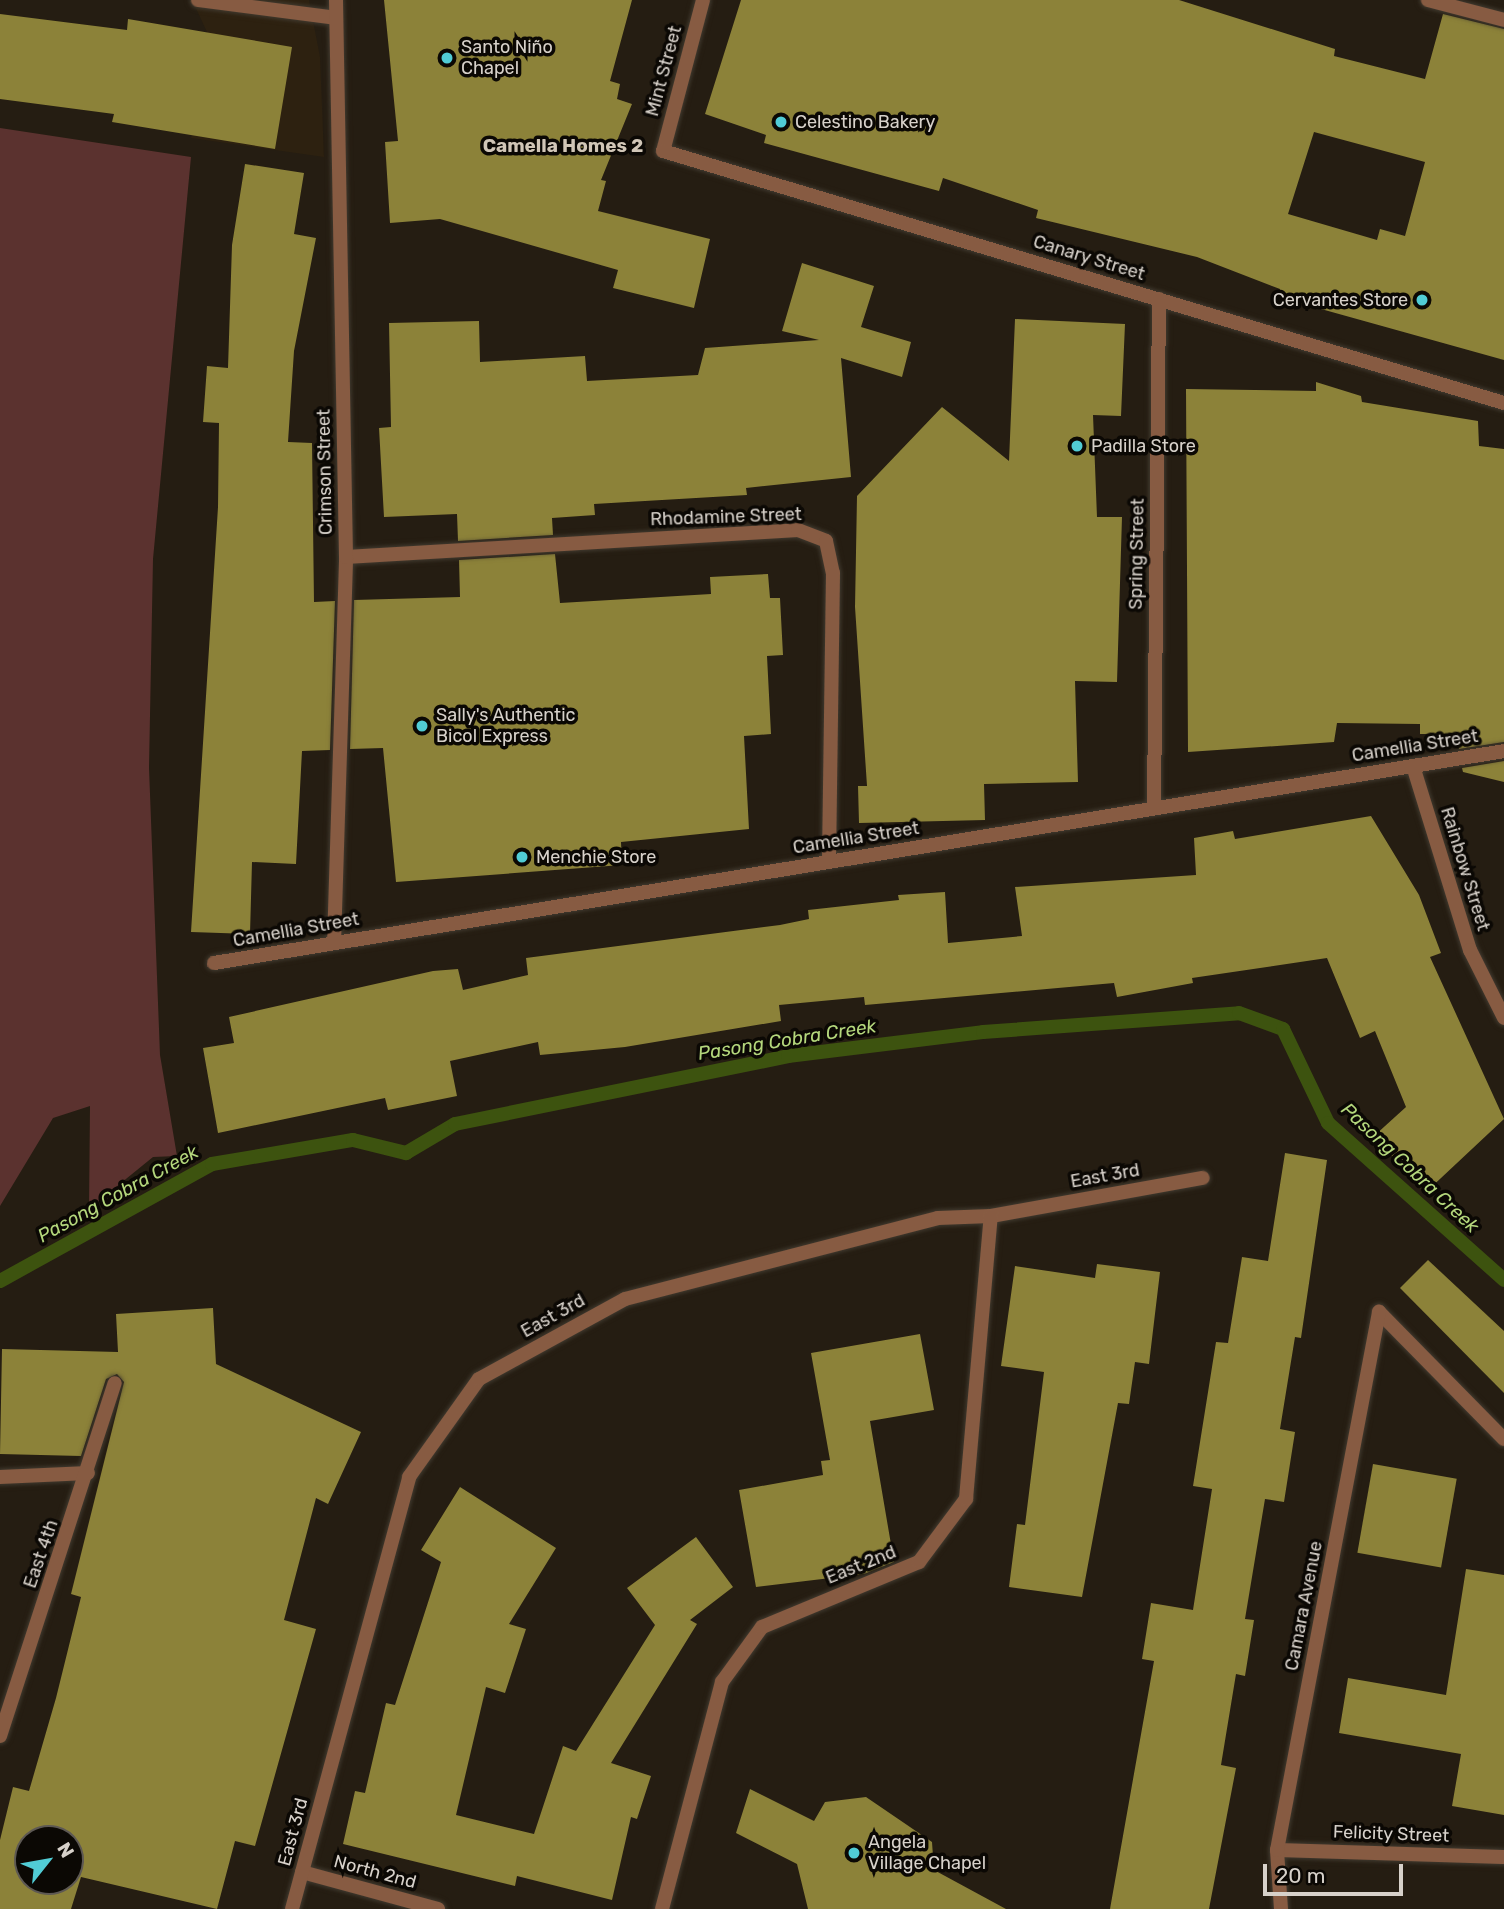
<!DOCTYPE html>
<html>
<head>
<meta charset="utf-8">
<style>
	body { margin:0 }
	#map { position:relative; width:1504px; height:1909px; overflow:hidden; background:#251d12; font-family:Rubik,sans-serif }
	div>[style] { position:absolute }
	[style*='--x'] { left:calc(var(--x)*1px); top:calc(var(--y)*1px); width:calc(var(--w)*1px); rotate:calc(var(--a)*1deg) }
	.built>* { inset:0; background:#2d2110 }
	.green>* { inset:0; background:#5b322f }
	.stream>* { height:14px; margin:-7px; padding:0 7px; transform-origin:7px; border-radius:7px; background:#3d530f }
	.building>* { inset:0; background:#8c8239; transform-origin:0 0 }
	.roads { filter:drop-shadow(0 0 2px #413a2f) drop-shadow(0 0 2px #413a2f) }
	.minor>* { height:14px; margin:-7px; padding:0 7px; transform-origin:7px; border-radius:7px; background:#875b42 }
	.dots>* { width:19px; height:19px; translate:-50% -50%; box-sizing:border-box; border:4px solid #0b0804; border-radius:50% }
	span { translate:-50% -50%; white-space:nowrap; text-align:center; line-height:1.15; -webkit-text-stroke:7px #0b0804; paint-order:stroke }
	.poi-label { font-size:18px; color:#d7d1ca }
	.left { translate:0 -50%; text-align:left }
	.right { translate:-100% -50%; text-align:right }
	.street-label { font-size:18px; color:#d7d1ca }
	.neighbourhood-label { font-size:19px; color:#d1c6b7; font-weight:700 }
	.water-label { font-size:19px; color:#b4d77c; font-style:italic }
	.north { position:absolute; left:14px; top:1825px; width:70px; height:70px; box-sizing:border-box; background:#0b0804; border:2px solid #5d5853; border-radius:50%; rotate:59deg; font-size:19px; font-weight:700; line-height:28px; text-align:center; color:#d7d1ca }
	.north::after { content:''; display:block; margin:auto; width:24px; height:32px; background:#51ccd5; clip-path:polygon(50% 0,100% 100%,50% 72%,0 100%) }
	.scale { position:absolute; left:1263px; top:1864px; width:140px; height:32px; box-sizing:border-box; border:4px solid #d7d1ca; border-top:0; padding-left:9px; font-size:21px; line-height:24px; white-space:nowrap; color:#d7d1ca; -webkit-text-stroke:5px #0b0804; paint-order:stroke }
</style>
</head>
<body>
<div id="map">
	<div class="built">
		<div style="clip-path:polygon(192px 0,309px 0,320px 57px,324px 157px,191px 138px,207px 32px)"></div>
	</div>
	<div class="green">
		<div style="clip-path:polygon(0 128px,191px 157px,153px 559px,149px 768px,160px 1055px,177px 1156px,153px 1157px,89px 1209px,90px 1106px,53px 1118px,0 1206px)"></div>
	</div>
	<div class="stream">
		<div style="--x:0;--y:1281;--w:242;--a:-28.9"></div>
		<div style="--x:212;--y:1164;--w:143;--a:-9.7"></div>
		<div style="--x:353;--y:1140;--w:55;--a:13.8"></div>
		<div style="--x:406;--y:1153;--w:57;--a:-30.6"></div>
		<div style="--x:455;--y:1124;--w:340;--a:-11.5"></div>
		<div style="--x:788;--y:1056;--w:196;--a:-7"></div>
		<div style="--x:983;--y:1032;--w:257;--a:-4.2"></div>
		<div style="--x:1239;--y:1013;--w:47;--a:20"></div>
		<div style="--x:1283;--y:1029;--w:104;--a:64.4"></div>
		<div style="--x:1328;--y:1123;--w:236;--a:41.7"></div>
	</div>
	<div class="building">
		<div style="clip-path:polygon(384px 0,632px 0,610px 81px,620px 84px,617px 99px,632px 104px,601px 180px,606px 181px,598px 211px,710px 239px,694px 308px,613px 288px,618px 270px,440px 219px,390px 223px,385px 142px,398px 141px)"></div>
		<div style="clip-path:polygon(evenodd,741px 0,1179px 0,1335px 49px,1334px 56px,1425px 79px,1443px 14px,1504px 29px,1504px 360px,1278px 297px,1280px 289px,1197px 257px,1036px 218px,1038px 210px,943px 178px,939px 191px,764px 143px,766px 135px,705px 114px,741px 0,1314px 132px,1425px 162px,1405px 236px,1380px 229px,1377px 240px,1288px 214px,1314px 132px)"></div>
		<div style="clip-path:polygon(0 14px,127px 30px,128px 19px,292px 47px,275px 149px,112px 122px,114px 114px,0 99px)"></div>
		<div style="clip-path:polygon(245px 164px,304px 173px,294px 234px,316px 238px,294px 351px,288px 442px,312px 443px,314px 602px,335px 601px,330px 750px,302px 751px,296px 864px,252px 862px,250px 934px,191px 932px,218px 507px,219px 423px,203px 422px,207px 366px,228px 368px,232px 245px)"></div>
		<div style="clip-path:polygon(802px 263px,874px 286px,861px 327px,911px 342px,902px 377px,841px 358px,851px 477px,746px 488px,747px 495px,594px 504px,595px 515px,552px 518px,553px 535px,458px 541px,457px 514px,384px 517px,379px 428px,391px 427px,389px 323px,479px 321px,480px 362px,585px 356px,587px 381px,698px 375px,705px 348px,819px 340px,782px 331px)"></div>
		<div style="clip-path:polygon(1015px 319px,1125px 324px,1121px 416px,1093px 415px,1097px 517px,1122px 517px,1117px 682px,1075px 681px,1078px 782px,984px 784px,985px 820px,859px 823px,858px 786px,867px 786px,855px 607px,857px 496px,942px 407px,1009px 461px)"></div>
		<div style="clip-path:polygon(1316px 382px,1361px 396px,1362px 402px,1478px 421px,1479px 446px,1504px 449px,1504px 742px,1459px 749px,1456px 734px,1420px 734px,1420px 724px,1337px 723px,1334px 742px,1188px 752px,1186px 389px,1316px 391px)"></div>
		<div style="clip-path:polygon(555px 554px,560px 603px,711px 594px,710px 577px,768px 574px,770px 598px,780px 598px,783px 655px,767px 656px,771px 734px,744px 736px,749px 829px,621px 842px,622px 865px,396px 882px,383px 748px,350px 749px,354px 600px,460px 597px,459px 560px)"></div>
		<div style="clip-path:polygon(1504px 761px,1504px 782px,1463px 772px,1462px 768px)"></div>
		<div style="clip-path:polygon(1371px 816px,1419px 895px,1441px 953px,1430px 957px,1504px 1119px,1425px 1193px,1374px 1136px,1406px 1107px,1375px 1031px,1360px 1038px,1327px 958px,1192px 978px,1193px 983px,1117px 997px,1114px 983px,865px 1005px,864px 997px,779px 1005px,781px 1021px,625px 1047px,540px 1055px,538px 1042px,450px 1061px,457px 1096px,388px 1110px,385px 1098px,218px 1133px,203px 1048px,234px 1043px,229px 1017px,433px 971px,458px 969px,463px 990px,528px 975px,526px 958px,780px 925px,809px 919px,808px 910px,899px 900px,898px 895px,945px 892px,948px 943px,1022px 936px,1015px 887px,1196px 875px,1194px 838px,1233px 831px,1235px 839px)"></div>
		<div style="clip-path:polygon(1285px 1153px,1327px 1160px,1301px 1338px,1295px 1337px,1280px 1429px,1295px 1432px,1284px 1502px,1265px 1499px,1245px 1619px,1254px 1620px,1245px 1676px,1236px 1674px,1221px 1765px,1236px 1768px,1209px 1909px,1110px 1909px,1154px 1661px,1142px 1659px,1151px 1603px,1193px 1610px,1212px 1489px,1193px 1486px,1216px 1342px,1228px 1343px,1242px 1257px,1268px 1261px)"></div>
		<div style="clip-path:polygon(1428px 1260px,1504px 1331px,1504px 1393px,1400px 1288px)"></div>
		<div style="clip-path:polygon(1097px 1264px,1160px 1272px,1149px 1364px,1135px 1362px,1129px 1404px,1118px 1403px,1082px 1597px,1009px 1587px,1017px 1524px,1025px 1525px,1044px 1372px,1001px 1366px,1015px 1266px,1095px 1278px)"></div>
		<div style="clip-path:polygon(evenodd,213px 1308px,216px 1364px,361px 1432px,328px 1504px,316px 1498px,284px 1620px,316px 1629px,255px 1846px,235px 1841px,217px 1909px,81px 1877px,71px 1909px,0 1909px,0 1840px,13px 1787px,29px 1791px,56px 1698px,81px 1597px,71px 1594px,124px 1382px,117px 1374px,106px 1379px,81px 1456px,0 1454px,2px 1349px,118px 1352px,116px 1314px,213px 1308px,28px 1839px,70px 1839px,70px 1881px,28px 1881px,28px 1839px)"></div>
		<div style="clip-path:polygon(920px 1334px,934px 1410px,870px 1421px,894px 1562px,864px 1574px,756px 1587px,739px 1490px,823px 1475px,821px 1461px,830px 1460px,811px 1353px)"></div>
		<div style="left:1373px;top:1464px;width:85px;height:90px;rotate:10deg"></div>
		<div style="clip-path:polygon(460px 1487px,556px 1548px,509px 1624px,526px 1629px,505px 1693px,486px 1687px,456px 1815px,534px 1834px,563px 1746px,576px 1751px,655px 1625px,627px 1588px,696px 1537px,733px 1587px,690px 1620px,697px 1624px,611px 1763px,651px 1776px,637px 1819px,631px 1817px,612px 1900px,517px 1876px,515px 1886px,343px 1844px,355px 1791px,365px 1793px,386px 1703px,395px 1705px,441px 1562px,421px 1550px)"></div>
		<div style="clip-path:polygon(1466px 1569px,1504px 1575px,1504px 1815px,1452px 1806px,1461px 1754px,1339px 1733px,1348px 1678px,1446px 1695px)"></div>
		<div style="clip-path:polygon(750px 1789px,814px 1821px,825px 1802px,866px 1797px,932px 1842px,934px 1870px,1006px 1909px,808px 1909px,797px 1864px,736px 1833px)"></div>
	</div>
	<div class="roads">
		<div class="minor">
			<div style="--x:198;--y:0;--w:139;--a:7.4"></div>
			<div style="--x:703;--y:0;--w:156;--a:104.8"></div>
			<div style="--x:663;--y:151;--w:878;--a:16.68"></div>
			<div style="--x:1428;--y:0;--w:79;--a:14.7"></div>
			<div style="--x:346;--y:557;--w:453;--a:-3.4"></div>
			<div style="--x:798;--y:530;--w:30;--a:21"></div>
			<div style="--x:826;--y:541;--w:33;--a:78"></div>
			<div style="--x:833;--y:573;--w:289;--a:90.8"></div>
			<div style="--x:1413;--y:766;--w:193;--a:72.8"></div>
			<div style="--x:1470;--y:950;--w:76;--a:63.4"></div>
			<div style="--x:1154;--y:808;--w:509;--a:-89.44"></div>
			<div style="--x:334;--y:943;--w:386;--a:-88.2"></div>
			<div style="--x:346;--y:557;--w:557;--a:-91.03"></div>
			<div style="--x:214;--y:963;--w:1307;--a:-9.33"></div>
			<div style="--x:1379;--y:1312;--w:178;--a:45.5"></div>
			<div style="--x:0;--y:1477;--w:88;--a:-2.6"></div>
			<div style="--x:0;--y:1736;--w:371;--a:-72"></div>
			<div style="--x:1277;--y:1850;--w:227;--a:1.8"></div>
			<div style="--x:302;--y:1872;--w:141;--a:15.2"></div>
			<div style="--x:292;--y:1909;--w:448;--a:-74.8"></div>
			<div style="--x:409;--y:1477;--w:120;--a:-54.5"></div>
			<div style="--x:479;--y:1379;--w:166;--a:-28.7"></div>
			<div style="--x:625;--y:1299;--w:323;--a:-14.5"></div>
			<div style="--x:938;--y:1218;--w:53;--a:-2.2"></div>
			<div style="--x:991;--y:1216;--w:215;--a:-10.2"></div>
			<div style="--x:662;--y:1909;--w:235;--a:-75.2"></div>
			<div style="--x:722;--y:1682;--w:68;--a:-54"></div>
			<div style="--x:762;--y:1627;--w:170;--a:-22.5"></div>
			<div style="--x:919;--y:1562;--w:79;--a:-53.3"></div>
			<div style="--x:966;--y:1499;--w:284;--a:-85"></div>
			<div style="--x:1281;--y:1909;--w:59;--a:-93.9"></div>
			<div style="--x:1277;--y:1850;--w:548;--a:-79.26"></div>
		</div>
	</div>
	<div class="dots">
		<div style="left:447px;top:58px;background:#51ccd5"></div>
		<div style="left:781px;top:122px;background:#51ccd5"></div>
		<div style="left:1422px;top:300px;background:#51ccd5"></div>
		<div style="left:1077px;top:446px;background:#51ccd5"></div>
		<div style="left:422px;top:726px;background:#51ccd5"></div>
		<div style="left:522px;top:857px;background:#51ccd5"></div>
		<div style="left:854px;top:1853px;background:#51ccd5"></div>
	</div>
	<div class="poi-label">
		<span class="left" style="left:461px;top:58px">Santo Niño<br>Chapel</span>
		<span class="left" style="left:795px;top:122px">Celestino Bakery</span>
		<span class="right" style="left:1408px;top:300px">Cervantes Store</span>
		<span class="left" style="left:1091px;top:446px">Padilla Store</span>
		<span class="left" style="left:436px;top:726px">Sally's Authentic<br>Bicol Express</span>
		<span class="left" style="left:536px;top:857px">Menchie Store</span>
		<span class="left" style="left:868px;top:1853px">Angela<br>Village Chapel</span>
	</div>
	<div class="street-label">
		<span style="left:664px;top:71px;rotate:-75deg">Mint Street</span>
		<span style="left:1089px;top:258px;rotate:17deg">Canary Street</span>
		<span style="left:325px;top:472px;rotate:-91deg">Crimson Street</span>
		<span style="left:726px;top:517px;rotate:-2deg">Rhodamine Street</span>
		<span style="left:1137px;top:554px;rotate:-89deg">Spring Street</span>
		<span style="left:1415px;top:746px;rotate:-9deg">Camellia Street</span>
		<span style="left:856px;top:838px;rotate:-9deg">Camellia Street</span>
		<span style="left:1465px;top:869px;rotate:73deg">Rainbow Street</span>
		<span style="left:296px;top:930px;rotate:-10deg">Camellia Street</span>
		<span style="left:1105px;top:1176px;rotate:-10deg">East 3rd</span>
		<span style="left:553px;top:1316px;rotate:-29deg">East 3rd</span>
		<span style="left:41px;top:1554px;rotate:-71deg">East 4th</span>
		<span style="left:861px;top:1565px;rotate:-22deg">East 2nd</span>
		<span style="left:1304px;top:1606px;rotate:-79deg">Camara Avenue</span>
		<span style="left:293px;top:1832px;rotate:-75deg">East 3rd</span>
		<span style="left:1391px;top:1834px;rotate:2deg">Felicity Street</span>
		<span style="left:375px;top:1872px;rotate:15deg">North 2nd</span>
	</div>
	<div class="neighbourhood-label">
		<span style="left:563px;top:146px">Camella Homes 2</span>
	</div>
	<div class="water-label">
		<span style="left:787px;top:1040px;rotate:-9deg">Pasong Cobra Creek</span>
		<span style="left:1410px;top:1168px;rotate:43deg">Pasong Cobra Creek</span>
		<span style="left:118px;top:1194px;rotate:-29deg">Pasong Cobra Creek</span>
	</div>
	<div class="north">N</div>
	<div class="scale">20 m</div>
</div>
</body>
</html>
